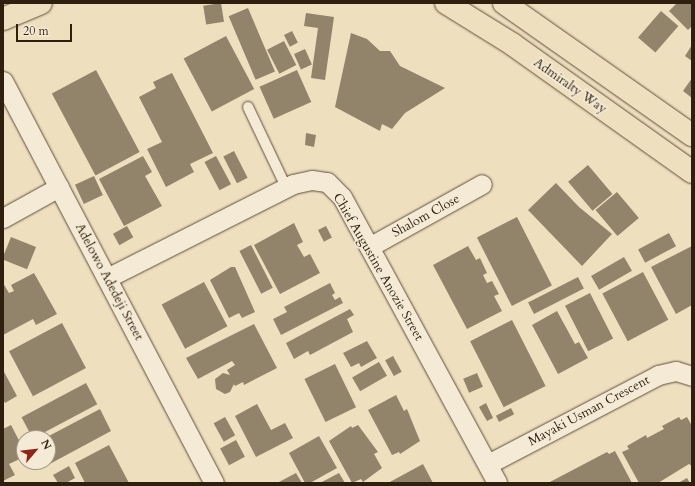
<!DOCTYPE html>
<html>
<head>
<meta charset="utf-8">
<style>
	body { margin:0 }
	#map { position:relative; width:695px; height:486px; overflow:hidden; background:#eedfbf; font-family:Cardo,serif }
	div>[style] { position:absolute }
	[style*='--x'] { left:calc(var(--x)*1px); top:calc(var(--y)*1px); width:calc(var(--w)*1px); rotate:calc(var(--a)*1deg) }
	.building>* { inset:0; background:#92836b; transform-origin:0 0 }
	.roads { filter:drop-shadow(0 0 1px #5f4f3b) drop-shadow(0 0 1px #5f4f3b) }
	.lane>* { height:10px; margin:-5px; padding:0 5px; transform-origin:5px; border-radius:5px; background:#f4ead5 }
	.street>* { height:19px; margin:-9.5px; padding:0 9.5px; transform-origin:9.5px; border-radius:9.5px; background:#f4ead5 }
	.primary>* { height:22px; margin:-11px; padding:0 11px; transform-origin:11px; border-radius:11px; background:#eedfbf }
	span { translate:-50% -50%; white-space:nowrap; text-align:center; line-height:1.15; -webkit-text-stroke:3.5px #f4ead5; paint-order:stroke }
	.street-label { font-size:13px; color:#2f1f0f }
	.frame { position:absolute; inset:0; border:4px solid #2f1f0f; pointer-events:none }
	.north { position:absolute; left:16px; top:430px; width:40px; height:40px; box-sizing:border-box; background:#f4ead5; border:1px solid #a59986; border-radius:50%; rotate:62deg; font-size:11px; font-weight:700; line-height:16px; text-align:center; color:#2f1f0f }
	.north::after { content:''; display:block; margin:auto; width:14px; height:18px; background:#8f2418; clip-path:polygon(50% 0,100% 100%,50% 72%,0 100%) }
	.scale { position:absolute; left:16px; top:24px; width:56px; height:18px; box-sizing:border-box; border:2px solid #2f1f0f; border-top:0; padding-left:5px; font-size:12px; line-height:14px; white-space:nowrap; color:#2f1f0f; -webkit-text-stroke:3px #f4ead5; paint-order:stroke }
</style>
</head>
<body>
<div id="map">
	<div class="building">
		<div style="left:221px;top:3px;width:19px;height:18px;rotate:81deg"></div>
		<div style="clip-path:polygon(677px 3px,692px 3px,692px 26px,688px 30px,669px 11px)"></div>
		<div style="left:248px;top:8px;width:69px;height:21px;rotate:67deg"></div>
		<div style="left:661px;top:11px;width:23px;height:35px;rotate:41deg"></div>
		<div style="clip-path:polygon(306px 13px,334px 17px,325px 80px,311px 78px,318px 28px,304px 26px)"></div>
		<div style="left:292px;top:31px;width:13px;height:9px;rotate:63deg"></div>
		<div style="clip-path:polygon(351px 33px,367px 39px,380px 51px,390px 51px,400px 66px,445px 88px,405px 113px,392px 129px,382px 124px,380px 131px,335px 107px)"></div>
		<div style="left:226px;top:36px;width:60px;height:48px;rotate:62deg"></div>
		<div style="left:284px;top:41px;width:27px;height:19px;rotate:63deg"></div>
		<div style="clip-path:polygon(692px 45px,692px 61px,685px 56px)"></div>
		<div style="left:305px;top:49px;width:17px;height:12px;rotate:66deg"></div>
		<div style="left:96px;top:70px;width:93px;height:50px;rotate:62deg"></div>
		<div style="left:297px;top:70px;width:35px;height:41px;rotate:66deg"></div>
		<div style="clip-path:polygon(172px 73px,213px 153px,190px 164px,194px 172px,166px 187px,147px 149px,162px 142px,139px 97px,156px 88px,153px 82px)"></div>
		<div style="clip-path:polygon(692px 78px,692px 98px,683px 91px)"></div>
		<div style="clip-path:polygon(306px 133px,316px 135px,314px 147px,305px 145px)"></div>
		<div style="left:234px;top:151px;width:30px;height:12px;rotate:63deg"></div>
		<div style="clip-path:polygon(143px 156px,152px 172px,145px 176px,162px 206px,124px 226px,99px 179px)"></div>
		<div style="left:216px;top:156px;width:32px;height:13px;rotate:62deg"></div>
		<div style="left:588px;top:165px;width:38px;height:26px;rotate:50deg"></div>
		<div style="left:94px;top:176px;width:21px;height:21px;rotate:65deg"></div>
		<div style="clip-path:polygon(556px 183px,579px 207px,612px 234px,582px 266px,528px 210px)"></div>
		<div style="left:617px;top:192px;width:34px;height:28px;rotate:50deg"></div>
		<div style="left:517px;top:217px;width:77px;height:45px;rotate:63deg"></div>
		<div style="clip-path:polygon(294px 223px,303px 242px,297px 245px,304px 257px,310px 254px,320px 273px,280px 294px,254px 245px)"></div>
		<div style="left:127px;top:226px;width:13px;height:16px;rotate:61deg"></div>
		<div style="left:326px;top:226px;width:13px;height:9px;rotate:63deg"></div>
		<div style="left:669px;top:233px;width:15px;height:35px;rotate:62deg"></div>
		<div style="left:11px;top:237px;width:27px;height:24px;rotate:22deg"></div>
		<div style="left:251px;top:245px;width:48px;height:13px;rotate:63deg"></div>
		<div style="clip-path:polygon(468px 246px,476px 260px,480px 258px,487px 273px,483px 275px,487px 283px,492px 281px,499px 294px,494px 296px,502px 311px,467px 329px,433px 265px)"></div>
		<div style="clip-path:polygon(692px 246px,692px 305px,676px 314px,651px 267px)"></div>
		<div style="left:624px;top:257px;width:16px;height:38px;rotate:60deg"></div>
		<div style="clip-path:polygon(231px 267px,235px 267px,255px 312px,242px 318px,239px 313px,229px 318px,210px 280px)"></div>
		<div style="left:643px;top:272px;width:54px;height:46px;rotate:62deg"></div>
		<div style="clip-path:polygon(34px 273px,57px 314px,36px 325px,33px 319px,3px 335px,3px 283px,9px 293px,14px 291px,11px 285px)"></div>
		<div style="left:578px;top:277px;width:13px;height:56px;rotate:63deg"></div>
		<div style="left:204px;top:282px;width:50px;height:48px;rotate:62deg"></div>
		<div style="clip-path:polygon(330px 283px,335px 293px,332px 295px,335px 300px,340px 297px,343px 303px,281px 335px,273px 319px,287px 312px,284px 307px)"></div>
		<div style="left:590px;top:293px;width:51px;height:28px;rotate:63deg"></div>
		<div style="clip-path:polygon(350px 309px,354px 315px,347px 319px,353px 332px,310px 355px,308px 351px,294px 359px,286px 343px)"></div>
		<div style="clip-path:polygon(557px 311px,575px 344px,579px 342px,588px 358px,558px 374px,532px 325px)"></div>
		<div style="left:512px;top:320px;width:74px;height:47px;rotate:63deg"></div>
		<div style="left:62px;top:323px;width:51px;height:60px;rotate:62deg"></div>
		<div style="clip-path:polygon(254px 324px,277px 368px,244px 385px,243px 382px,235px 386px,234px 384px,230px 392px,225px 394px,216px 389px,215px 379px,223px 373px,230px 375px,227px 370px,235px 365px,232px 361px,198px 379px,186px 358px)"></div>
		<div style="clip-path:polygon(367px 341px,377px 358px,361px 367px,359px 363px,351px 367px,343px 353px)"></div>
		<div style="left:393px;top:356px;width:18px;height:9px;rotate:61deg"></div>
		<div style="left:379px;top:362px;width:16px;height:31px;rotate:60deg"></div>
		<div style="left:335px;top:364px;width:48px;height:34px;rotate:64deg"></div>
		<div style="clip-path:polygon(3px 370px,17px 396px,5px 403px,3px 399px)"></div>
		<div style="left:477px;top:373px;width:15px;height:15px;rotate:67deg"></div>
		<div style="left:86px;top:383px;width:24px;height:73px;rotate:62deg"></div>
		<div style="clip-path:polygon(396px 395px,404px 411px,407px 409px,420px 441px,400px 454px,399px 452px,392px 455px,368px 410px)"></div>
		<div style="clip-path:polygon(486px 403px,493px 418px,487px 421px,479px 407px)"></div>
		<div style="clip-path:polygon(257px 404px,271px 430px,285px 423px,293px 438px,256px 457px,235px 416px)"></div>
		<div style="left:511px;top:408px;width:7px;height:17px;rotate:63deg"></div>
		<div style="clip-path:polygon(100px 409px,111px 431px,46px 466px,44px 462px,48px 462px,48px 438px,45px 438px)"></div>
		<div style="left:225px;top:417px;width:21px;height:13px;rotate:61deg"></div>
		<div style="clip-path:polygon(679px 417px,681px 420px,687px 417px,692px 426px,692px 466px,689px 464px,658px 483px,639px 483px,622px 452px,629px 449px,627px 446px,646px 435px,647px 438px,664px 429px,662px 426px)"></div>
		<div style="clip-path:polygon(11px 425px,24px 450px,24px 457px,9px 464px,15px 475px,3px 481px,3px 429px)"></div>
		<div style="clip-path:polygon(358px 425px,378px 452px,374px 454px,382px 468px,363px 482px,361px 479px,352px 483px,329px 441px,351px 426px,352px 428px)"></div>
		<div style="clip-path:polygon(319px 436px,337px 468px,310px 483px,305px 483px,289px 453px)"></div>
		<div style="left:236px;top:440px;width:19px;height:18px;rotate:62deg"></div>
		<div style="clip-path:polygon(109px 445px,129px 483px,85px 483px,75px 463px)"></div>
		<div style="clip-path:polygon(615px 451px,632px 483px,548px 483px,607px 452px,609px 454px)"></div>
		<div style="clip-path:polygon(423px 464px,433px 483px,388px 483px)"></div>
		<div style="clip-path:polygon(69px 466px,75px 478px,66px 483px,58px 483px,53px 475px)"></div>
		<div style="clip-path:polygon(296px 473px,302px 483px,277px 483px)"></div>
		<div style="clip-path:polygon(339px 473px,345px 483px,320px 483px)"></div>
		<div style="clip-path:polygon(687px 478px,690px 483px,678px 483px)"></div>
	</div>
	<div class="roads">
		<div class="lane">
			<div style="--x:248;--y:107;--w:89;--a:64.6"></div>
		</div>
		<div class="street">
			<div style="--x:3;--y:81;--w:454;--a:62.3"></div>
			<div style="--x:3;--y:218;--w:64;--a:-29"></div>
			<div style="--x:369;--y:247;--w:129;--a:-29.1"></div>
			<div style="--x:107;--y:278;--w:208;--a:-26.8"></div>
			<div style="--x:293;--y:184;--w:19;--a:-12"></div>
			<div style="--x:312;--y:180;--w:15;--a:8"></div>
			<div style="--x:327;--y:182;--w:21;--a:45"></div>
			<div style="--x:342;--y:197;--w:325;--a:61.5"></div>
			<div style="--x:488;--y:464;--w:192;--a:-27.6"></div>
			<div style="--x:658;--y:375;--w:18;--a:-13"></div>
			<div style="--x:676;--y:371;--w:17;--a:17"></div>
		</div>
		<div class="primary">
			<div style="--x:446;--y:3;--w:78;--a:31.8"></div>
			<div style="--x:512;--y:44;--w:221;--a:35.4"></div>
			<div style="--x:504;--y:3;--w:230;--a:35.1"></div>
			<div style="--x:3;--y:19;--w:41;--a:-22.8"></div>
		</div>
	</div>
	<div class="street-label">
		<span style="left:570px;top:86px;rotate:35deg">Admiralty Way</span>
		<span style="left:426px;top:216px;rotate:-29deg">Shalom Close</span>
		<span style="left:378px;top:267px;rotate:60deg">Chief Augustine Anozie Street</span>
		<span style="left:109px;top:282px;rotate:62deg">Adelowo Adedeji Street</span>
		<span style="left:589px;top:411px;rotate:-28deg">Mayaki Usman Crescent</span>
	</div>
	<div class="frame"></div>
	<div class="north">N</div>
	<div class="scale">20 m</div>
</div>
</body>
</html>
